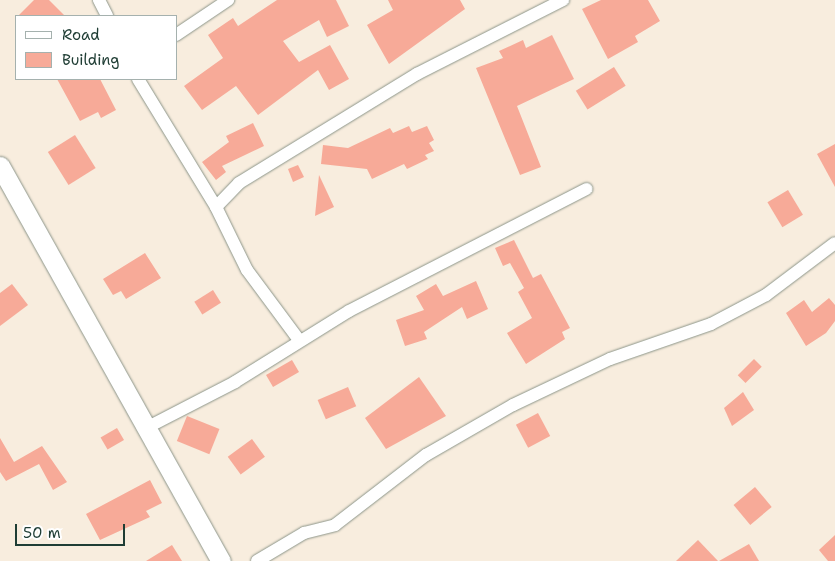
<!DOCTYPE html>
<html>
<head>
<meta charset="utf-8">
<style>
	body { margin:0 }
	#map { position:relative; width:835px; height:561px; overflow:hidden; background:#f8edde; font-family:"Shantell Sans",sans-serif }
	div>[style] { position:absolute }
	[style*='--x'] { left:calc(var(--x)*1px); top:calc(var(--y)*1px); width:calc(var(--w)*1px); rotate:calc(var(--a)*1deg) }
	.building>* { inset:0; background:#f7aa98; transform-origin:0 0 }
	.roads { filter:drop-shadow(0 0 1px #8c9589) drop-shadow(0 0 1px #8c9589) }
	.street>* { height:12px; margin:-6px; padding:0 6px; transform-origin:6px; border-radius:6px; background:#fff }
	.secondary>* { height:19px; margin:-9.5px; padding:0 9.5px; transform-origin:9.5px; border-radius:9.5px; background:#fff }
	span { translate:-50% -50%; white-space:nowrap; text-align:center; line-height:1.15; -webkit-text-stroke:4px #fff; paint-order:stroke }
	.legend { position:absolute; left:15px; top:15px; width:162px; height:65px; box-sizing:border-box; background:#fff; border:1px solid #a5b1ae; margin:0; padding:6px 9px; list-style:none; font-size:15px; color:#1f3d34 }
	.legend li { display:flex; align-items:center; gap:10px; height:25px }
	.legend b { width:25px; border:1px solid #a5b1ae }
	.scale { position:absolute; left:15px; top:524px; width:110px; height:22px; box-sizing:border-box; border:2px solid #1f3d34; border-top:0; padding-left:6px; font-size:15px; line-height:18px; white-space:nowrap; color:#1f3d34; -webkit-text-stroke:4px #fff; paint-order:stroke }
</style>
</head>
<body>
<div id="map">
	<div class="building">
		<div style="clip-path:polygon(34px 0,49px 0,65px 16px,18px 16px)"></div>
		<div style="clip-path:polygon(277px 0,336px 0,349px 26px,327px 37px,319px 20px,283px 41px,299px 62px,330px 45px,349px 79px,329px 90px,318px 70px,258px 115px,236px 86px,202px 110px,184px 86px,223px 58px,208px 35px,233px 18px,238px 26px)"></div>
		<div style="clip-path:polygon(388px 0,460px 0,465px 9px,389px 64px,367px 25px,393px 10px)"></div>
		<div style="clip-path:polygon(601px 0,648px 0,660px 21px,635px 36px,638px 42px,608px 59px,582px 9px)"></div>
		<div style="clip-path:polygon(552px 35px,574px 79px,517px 106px,541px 167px,520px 175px,476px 68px,503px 58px,499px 51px,523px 40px,526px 48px)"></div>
		<div style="left:614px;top:67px;width:22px;height:45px;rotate:58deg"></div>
		<div style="clip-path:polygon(57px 79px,100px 79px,116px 110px,101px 118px,98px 112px,80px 121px)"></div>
		<div style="clip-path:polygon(253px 123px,264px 146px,222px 166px,226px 172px,216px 180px,202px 162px,229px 142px,226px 136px)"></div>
		<div style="clip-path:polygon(409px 126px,412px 132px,427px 126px,434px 140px,429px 143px,434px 151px,425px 155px,428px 159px,407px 169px,404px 164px,372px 179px,367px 169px,321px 164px,323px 145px,348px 148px,390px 128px,393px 133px)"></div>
		<div style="left:75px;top:135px;width:39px;height:32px;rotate:58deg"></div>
		<div style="clip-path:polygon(835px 144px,835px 187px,817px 154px)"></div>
		<div style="clip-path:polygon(298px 165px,304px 177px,293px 182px,288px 169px)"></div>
		<div style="clip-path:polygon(319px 175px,334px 207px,315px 216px)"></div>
		<div style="left:788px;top:190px;width:29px;height:24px;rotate:59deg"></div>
		<div style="clip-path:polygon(514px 240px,533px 278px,541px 274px,570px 328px,562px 332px,565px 339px,526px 364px,507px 333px,532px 318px,518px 292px,524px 288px,510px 263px,503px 266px,495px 248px)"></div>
		<div style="clip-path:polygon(145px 253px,161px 278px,126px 299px,121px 291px,113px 295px,103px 279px)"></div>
		<div style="clip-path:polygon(476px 281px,488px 309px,467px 319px,462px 307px,424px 332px,427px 339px,405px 346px,396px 320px,424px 310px,416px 296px,436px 284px,443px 296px)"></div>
		<div style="clip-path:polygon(12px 284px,28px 305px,0 326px,0 293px)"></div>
		<div style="left:213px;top:290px;width:15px;height:22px;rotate:58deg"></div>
		<div style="clip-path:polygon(829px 298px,835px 305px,835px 321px,826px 333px,806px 346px,786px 313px,804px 300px,812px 312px)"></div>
		<div style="left:754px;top:359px;width:11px;height:23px;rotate:45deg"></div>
		<div style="left:292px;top:360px;width:14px;height:30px;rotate:60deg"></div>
		<div style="clip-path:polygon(419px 377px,446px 416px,386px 449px,365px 418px)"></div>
		<div style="left:348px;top:387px;width:21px;height:33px;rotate:67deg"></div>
		<div style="clip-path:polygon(743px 392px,754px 410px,732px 426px,724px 408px)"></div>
		<div style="left:538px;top:413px;width:26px;height:25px;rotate:62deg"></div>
		<div style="left:187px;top:416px;width:35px;height:27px;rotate:22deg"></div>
		<div style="left:117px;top:428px;width:14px;height:19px;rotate:60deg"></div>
		<div style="clip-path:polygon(0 438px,14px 462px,42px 446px,67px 482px,53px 490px,39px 464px,6px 481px,0 472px)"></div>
		<div style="left:252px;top:439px;width:22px;height:30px;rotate:54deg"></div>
		<div style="clip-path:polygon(150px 480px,162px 503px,146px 511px,150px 517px,100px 540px,86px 514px)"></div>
		<div style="left:755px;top:487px;width:26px;height:28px;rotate:50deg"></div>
		<div style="clip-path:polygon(835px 535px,835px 561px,828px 561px,819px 550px)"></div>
		<div style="clip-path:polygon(698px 540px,718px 561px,676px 561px)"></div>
		<div style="clip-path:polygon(749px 544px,759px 561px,719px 561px)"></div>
		<div style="clip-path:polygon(172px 545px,182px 561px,146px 561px)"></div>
	</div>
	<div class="roads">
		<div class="street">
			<div style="--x:99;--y:0;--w:18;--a:63"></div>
			<div style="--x:176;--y:35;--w:63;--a:-33.9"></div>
			<div style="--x:138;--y:79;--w:150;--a:58.6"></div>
			<div style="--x:216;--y:207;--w:70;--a:63.8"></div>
			<div style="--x:247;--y:270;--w:87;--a:53.4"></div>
			<div style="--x:216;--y:207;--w:33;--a:-46"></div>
			<div style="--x:239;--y:183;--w:209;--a:-31.5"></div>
			<div style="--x:417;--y:74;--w:164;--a:-26.9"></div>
			<div style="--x:148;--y:427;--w:98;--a:-27.3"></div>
			<div style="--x:235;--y:382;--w:134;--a:-31.9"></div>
			<div style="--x:349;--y:311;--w:267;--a:-27.2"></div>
			<div style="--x:257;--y:561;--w:55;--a:-30.8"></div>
			<div style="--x:304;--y:533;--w:32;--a:-14"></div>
			<div style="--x:335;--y:525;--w:115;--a:-37.6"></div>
			<div style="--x:426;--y:455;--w:100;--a:-29.9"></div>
			<div style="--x:513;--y:405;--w:107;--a:-25.4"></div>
			<div style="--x:610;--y:359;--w:107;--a:-19.1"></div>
			<div style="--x:711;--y:324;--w:62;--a:-27.8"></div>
			<div style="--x:766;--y:295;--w:86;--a:-37"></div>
		</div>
		<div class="secondary">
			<div style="--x:0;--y:166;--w:453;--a:60.8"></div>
		</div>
	</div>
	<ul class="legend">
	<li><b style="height:6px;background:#fff"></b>Road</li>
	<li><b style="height:14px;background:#f7aa98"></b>Building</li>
	</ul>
	<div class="scale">50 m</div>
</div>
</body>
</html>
